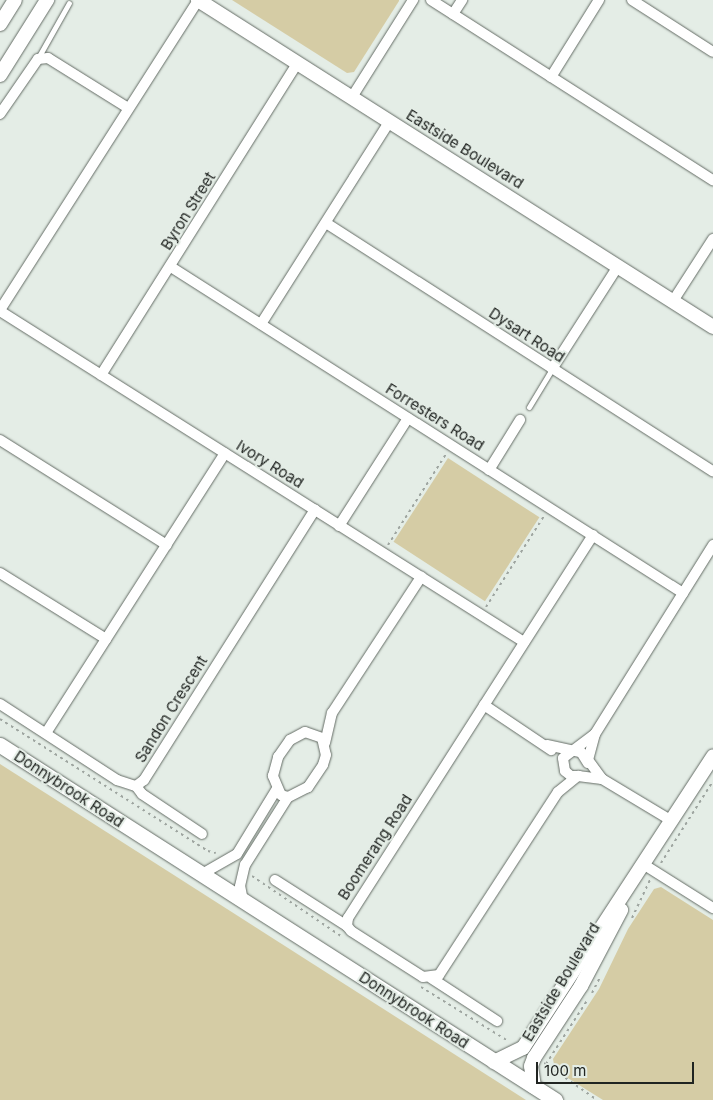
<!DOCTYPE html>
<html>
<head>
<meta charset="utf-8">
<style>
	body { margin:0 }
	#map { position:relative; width:713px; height:1100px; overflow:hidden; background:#e4ede6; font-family:Inter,sans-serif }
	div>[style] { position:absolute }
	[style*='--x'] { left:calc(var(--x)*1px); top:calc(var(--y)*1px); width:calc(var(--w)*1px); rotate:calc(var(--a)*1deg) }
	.green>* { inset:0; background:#d5cca5; transform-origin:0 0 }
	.path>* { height:2px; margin-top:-1px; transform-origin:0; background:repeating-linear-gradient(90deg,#9ea5a0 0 2.5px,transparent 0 6.5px) }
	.roads { filter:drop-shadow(0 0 1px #646c65) drop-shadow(0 0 1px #646c65) }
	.service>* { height:5px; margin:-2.5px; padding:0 2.5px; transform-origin:2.5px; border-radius:2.5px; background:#fff }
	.minor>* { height:10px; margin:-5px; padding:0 5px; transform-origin:5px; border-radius:5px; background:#fff }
	.tertiary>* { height:14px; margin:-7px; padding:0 7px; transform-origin:7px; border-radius:7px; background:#fff }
	.secondary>* { height:15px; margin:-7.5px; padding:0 7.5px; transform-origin:7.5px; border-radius:7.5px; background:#fff }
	span { translate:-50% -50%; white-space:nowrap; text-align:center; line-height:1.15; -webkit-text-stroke:4px #e4ede6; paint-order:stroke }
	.street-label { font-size:15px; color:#202421 }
	.scale { position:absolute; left:536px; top:1062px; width:158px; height:22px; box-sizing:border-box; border:2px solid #202421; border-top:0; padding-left:6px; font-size:15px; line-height:18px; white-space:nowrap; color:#202421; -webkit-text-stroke:4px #e4ede6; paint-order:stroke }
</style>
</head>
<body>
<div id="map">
	<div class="green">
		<div style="clip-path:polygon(232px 0,399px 0,399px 1px,354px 72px,347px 73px)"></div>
		<div style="left:448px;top:458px;width:109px;height:100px;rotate:33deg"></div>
		<div style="clip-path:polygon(0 764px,526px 1100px,0 1100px)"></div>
		<div style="clip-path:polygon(661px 887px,713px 920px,713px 1100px,603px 1100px,555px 1070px,553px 1059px,599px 989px,628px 929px,654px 889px)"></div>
	</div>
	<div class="path">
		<div style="--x:388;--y:545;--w:108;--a:-57.5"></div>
		<div style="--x:486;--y:607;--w:108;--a:-57.5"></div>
		<div style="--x:0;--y:719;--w:246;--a:32.4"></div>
		<div style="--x:208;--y:851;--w:8;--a:14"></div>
		<div style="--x:661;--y:863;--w:97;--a:-57.6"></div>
		<div style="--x:252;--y:876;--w:107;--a:34"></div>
		<div style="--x:632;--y:918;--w:42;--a:-64.7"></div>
		<div style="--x:421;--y:987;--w:102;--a:31.8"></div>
		<div style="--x:592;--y:993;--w:16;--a:-63"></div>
		<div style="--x:544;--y:1063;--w:65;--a:34.9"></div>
		<div style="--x:546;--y:1064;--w:77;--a:-57.1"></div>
	</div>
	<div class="roads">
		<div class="service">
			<div style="--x:38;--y:58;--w:63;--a:-60.6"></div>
			<div style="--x:529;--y:407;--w:44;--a:-58.8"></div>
		</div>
		<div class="minor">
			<div style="--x:431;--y:0;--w:335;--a:32.6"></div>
			<div style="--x:632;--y:0;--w:96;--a:32.7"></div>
			<div style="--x:453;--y:14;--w:17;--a:-57"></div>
			<div style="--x:551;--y:77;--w:91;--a:-58.1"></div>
			<div style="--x:352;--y:97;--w:115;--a:-57.8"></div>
			<div style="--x:0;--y:114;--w:67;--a:-55.4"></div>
			<div style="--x:38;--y:59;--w:10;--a:-6"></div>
			<div style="--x:48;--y:58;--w:94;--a:32"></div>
			<div style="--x:326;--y:223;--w:460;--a:32.7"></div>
			<div style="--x:171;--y:267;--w:607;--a:32.49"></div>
			<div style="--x:673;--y:301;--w:74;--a:-57.2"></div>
			<div style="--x:0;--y:310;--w:368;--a:-57.4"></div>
			<div style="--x:0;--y:311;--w:620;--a:32.28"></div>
			<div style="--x:261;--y:324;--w:241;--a:-57.6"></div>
			<div style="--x:552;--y:369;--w:122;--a:-57.3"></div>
			<div style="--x:101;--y:375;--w:370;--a:-57.8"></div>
			<div style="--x:0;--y:440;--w:197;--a:32.2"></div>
			<div style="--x:489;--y:470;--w:59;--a:-58.2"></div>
			<div style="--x:339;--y:526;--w:128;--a:-57.4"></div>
			<div style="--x:593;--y:535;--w:455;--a:122.6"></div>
			<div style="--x:348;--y:918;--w:8;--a:97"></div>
			<div style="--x:347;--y:926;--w:6;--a:51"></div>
			<div style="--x:351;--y:931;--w:85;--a:32.6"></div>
			<div style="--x:423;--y:977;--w:16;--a:-7"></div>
			<div style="--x:439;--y:975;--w:218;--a:-57"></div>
			<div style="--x:558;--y:792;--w:26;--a:-39"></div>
			<div style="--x:578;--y:776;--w:24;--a:7"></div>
			<div style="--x:0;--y:573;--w:125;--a:31.9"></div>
			<div style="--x:0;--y:704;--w:140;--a:33"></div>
			<div style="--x:117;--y:780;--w:20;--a:18"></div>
			<div style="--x:136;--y:786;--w:10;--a:-37"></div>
			<div style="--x:144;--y:780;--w:320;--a:-57.7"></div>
			<div style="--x:484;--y:705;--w:81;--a:33.9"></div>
			<div style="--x:305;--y:732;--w:18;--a:19"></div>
			<div style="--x:322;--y:738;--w:17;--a:77"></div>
			<div style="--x:326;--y:755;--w:10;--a:107"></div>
			<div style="--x:323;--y:765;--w:27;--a:124"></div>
			<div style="--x:308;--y:787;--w:22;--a:153"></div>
			<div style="--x:288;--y:797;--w:7;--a:-164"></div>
			<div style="--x:281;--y:795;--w:21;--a:-113"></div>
			<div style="--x:273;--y:776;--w:20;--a:-75"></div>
			<div style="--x:278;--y:757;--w:21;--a:-55"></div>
			<div style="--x:290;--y:740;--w:17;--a:-28"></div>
			<div style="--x:46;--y:733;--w:332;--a:-57.4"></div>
			<div style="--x:325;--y:743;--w:31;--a:-77"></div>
			<div style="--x:332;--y:713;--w:163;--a:-56.8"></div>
			<div style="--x:547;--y:745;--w:35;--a:12"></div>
			<div style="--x:581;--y:752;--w:13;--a:58"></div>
			<div style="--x:579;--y:776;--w:8;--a:180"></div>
			<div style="--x:571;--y:776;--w:8;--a:-140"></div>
			<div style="--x:565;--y:771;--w:13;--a:-99"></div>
			<div style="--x:563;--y:758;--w:40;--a:-37"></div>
			<div style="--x:136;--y:786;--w:10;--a:53"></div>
			<div style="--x:142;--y:794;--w:72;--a:33.7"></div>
			<div style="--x:672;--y:821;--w:82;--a:-149"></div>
			<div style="--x:602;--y:779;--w:24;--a:-126"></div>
			<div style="--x:588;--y:760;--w:27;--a:-75"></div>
			<div style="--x:595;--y:734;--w:223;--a:-58"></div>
			<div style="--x:643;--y:864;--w:83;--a:32.2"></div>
			<div style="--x:202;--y:874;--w:40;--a:-29.7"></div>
			<div style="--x:237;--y:854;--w:75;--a:-58.6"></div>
			<div style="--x:275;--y:880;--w:85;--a:32.6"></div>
			<div style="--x:243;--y:901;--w:15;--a:-101"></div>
			<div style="--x:240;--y:886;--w:22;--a:-77"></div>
			<div style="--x:245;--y:865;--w:80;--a:-57.7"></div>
			<div style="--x:431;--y:978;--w:79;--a:33.1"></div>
		</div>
		<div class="tertiary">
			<div style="--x:198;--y:0;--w:610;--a:32.41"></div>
			<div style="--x:0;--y:24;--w:28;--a:-58"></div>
			<div style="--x:0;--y:75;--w:89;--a:-57.9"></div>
			<div style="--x:494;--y:1062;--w:32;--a:-26"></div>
			<div style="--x:523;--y:1048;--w:348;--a:-56.9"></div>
			<div style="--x:534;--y:1087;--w:21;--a:-98"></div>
			<div style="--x:531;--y:1066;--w:9;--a:-69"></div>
			<div style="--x:534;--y:1058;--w:86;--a:-56.9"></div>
			<div style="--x:581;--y:986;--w:86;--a:-62.2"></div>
		</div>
		<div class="secondary">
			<div style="--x:0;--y:745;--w:659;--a:32.6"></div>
		</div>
	</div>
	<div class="street-label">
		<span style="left:465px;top:149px;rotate:32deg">Eastside Boulevard</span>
		<span style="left:188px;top:211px;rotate:-58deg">Byron Street</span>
		<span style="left:527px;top:335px;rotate:33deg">Dysart Road</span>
		<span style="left:435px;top:417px;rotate:32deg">Forresters Road</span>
		<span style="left:270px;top:464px;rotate:32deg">Ivory Road</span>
		<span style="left:171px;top:709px;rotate:-58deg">Sandon Crescent</span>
		<span style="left:69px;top:789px;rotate:33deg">Donnybrook Road</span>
		<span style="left:375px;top:847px;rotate:-57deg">Boomerang Road</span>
		<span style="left:561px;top:982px;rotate:-59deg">Eastside Boulevard</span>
		<span style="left:414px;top:1010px;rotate:33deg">Donnybrook Road</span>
	</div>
	<div class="scale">100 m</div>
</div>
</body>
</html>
